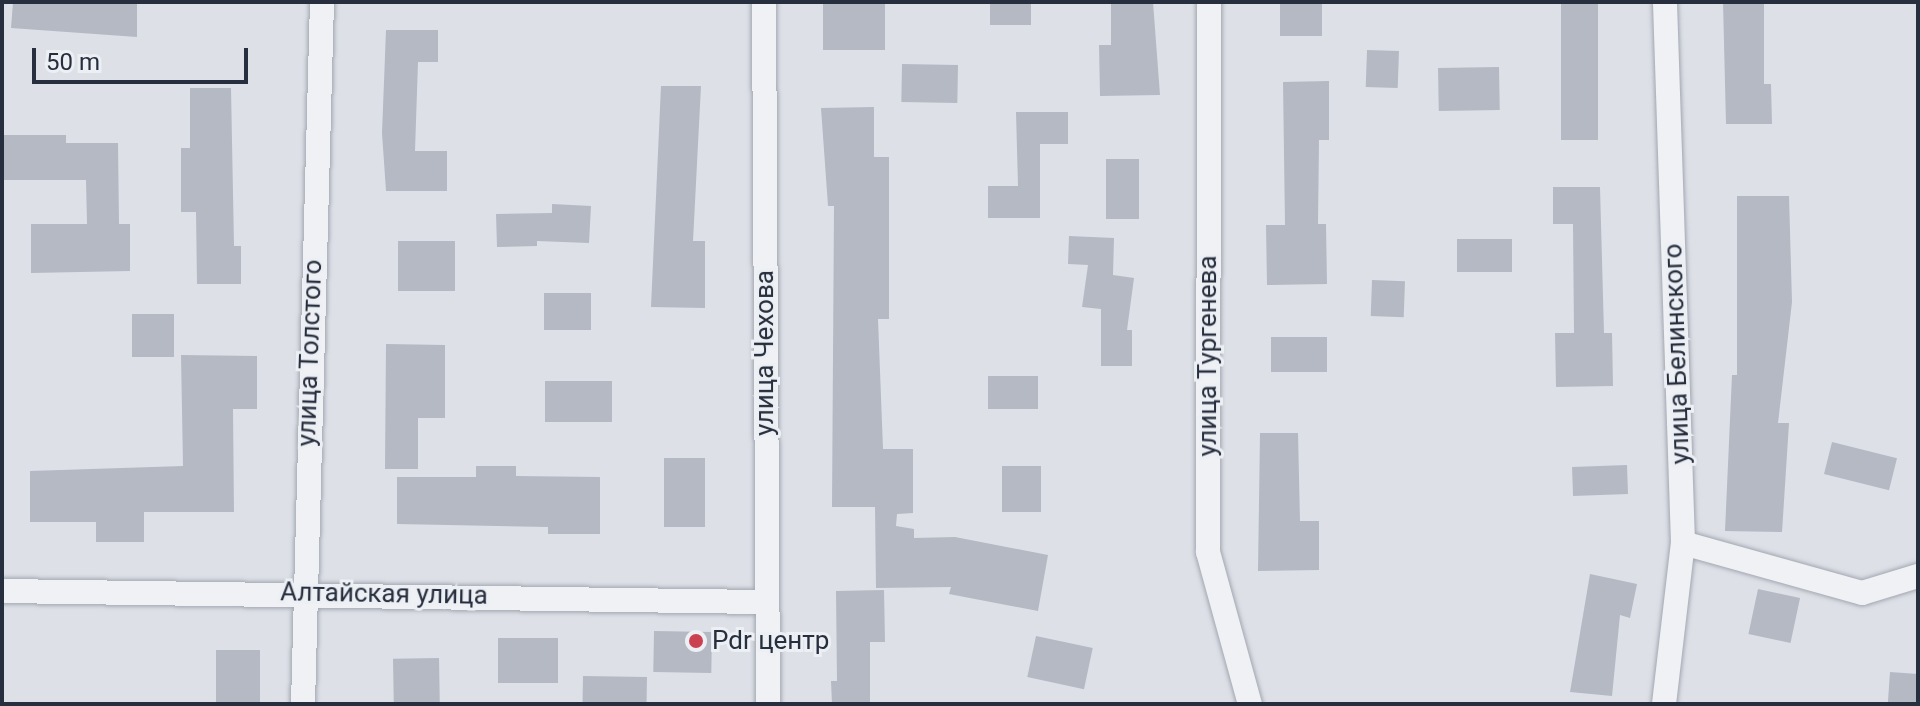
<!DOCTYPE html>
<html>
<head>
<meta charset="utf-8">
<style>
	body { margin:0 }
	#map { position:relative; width:1920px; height:706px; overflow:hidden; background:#dde0e7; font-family:Roboto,sans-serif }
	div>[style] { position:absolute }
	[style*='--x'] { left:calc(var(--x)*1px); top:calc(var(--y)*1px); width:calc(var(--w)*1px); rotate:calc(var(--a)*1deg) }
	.building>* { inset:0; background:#b4b9c3; transform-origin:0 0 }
	.roads { filter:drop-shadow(0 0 2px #a3a7b1) drop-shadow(0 0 2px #a3a7b1) }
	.minor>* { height:24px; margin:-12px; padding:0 12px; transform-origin:12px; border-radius:12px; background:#eff1f5 }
	.dots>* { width:22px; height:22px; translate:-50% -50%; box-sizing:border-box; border:4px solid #eceff4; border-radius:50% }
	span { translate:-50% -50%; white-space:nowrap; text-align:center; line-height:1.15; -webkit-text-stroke:6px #eceff4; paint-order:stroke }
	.street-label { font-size:26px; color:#272e3d }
	.poi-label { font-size:26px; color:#272e3d }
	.left { translate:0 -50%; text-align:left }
	.frame { position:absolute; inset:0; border:4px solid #272e3d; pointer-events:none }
	.scale { position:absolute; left:32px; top:48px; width:216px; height:36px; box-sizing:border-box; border:4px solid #272e3d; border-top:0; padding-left:10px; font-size:24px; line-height:28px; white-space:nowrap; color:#272e3d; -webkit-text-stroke:6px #eceff4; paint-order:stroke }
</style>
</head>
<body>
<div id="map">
	<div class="building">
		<div style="clip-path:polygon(13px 2px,137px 2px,137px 37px,11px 28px)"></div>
		<div style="left:823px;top:2px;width:62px;height:48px"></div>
		<div style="left:990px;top:2px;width:41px;height:23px"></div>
		<div style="clip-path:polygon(1111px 2px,1153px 2px,1160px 95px,1100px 96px,1099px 45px,1111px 45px)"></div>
		<div style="left:1280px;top:2px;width:42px;height:34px"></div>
		<div style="left:1561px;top:2px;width:37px;height:138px"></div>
		<div style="clip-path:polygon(1723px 2px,1764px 2px,1764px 84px,1771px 84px,1772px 124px,1726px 124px)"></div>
		<div style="clip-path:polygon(386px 30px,438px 30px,438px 62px,418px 62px,415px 151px,447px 151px,447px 191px,386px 191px,382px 133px)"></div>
		<div style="left:1367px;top:50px;width:32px;height:37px;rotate:2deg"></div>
		<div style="left:902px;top:64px;width:56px;height:38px;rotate:1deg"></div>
		<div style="left:1499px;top:67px;width:43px;height:61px;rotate:89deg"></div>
		<div style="clip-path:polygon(1329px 81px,1329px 140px,1319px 140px,1318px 224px,1326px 224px,1327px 284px,1267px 285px,1266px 225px,1285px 225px,1283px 82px)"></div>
		<div style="clip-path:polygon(661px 86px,701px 86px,693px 241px,705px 241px,705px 308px,651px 307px)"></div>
		<div style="clip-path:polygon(190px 88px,231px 88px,234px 246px,241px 246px,241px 284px,197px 284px,196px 212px,181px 212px,181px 148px,190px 148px)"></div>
		<div style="clip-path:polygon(874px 107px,874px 157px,889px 157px,889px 319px,878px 319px,883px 449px,913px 449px,913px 513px,897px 514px,896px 526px,914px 529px,914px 538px,955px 537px,1048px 555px,1038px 611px,949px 594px,951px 587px,876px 588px,875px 507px,832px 507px,834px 206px,828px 206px,821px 108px)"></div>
		<div style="clip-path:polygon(1016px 112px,1068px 112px,1068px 144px,1040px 144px,1040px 218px,988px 218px,988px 186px,1018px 186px)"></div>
		<div style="clip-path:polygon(2px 135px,66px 135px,66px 143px,118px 143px,119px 224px,130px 224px,130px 271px,31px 273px,31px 224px,87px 224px,86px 180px,2px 180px)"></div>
		<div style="left:1106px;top:159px;width:33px;height:60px"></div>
		<div style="clip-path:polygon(1553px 187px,1600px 187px,1604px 333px,1612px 333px,1613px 386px,1556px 387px,1555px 333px,1574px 333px,1573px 224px,1553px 224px)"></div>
		<div style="clip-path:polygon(1737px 196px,1789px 196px,1792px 302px,1778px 423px,1789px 423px,1782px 532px,1725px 531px,1732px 375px,1737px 375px)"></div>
		<div style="clip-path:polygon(552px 204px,591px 206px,589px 243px,537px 241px,537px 246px,497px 247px,496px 214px,552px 213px)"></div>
		<div style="clip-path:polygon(1069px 236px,1114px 238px,1113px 275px,1134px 278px,1127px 330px,1132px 330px,1132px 366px,1101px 366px,1101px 309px,1082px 307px,1088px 265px,1068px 264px)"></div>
		<div style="left:1457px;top:239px;width:55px;height:33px"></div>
		<div style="left:398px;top:241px;width:57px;height:50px"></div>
		<div style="left:1372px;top:280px;width:33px;height:36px;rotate:2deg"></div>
		<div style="left:591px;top:293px;width:37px;height:47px;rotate:90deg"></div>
		<div style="left:132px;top:314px;width:42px;height:43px"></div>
		<div style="left:1327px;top:337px;width:35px;height:56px;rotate:90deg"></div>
		<div style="clip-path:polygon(386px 344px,445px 345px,445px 418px,418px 418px,418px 469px,385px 469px)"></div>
		<div style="clip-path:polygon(181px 355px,257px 356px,257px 409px,233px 409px,234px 512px,144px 512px,144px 542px,96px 542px,96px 522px,30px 522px,30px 471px,183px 466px)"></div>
		<div style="left:988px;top:376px;width:50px;height:33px"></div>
		<div style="left:545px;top:381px;width:67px;height:41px"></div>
		<div style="clip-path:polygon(1260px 433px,1298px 433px,1300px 521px,1319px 521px,1319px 570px,1258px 571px)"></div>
		<div style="left:1832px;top:442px;width:67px;height:33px;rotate:14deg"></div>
		<div style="left:664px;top:458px;width:41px;height:69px"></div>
		<div style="left:1627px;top:465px;width:29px;height:55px;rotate:88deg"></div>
		<div style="clip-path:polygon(476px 466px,516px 466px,516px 476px,600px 477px,600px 534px,548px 534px,548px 527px,397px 524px,397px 477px,476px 477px)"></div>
		<div style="left:1002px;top:466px;width:39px;height:46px"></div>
		<div style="clip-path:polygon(1590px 574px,1637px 584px,1630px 618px,1620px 615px,1612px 696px,1570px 692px)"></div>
		<div style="left:1758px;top:589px;width:43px;height:46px;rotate:12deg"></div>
		<div style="clip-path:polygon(884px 590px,885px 642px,870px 642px,870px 704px,832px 704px,831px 681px,837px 681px,836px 591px)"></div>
		<div style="left:654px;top:631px;width:58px;height:41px;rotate:1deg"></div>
		<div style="left:1036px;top:636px;width:58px;height:42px;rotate:12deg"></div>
		<div style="left:498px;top:638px;width:60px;height:45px"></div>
		<div style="left:216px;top:650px;width:44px;height:54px"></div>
		<div style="left:439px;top:658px;width:44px;height:46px;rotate:89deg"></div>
		<div style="left:1890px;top:672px;width:28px;height:32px;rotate:4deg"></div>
		<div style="left:583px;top:676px;width:64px;height:28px;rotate:1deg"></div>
	</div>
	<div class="roads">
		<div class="minor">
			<div style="--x:764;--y:2;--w:702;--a:89.67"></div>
			<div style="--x:1209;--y:2;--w:550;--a:90.1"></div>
			<div style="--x:1208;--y:552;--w:158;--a:74.6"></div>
			<div style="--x:1683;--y:543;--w:186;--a:15.6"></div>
			<div style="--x:1862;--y:593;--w:59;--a:-16.9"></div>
			<div style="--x:2;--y:591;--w:763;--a:0.83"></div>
			<div style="--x:303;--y:704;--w:702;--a:-88.45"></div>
			<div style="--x:1664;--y:704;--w:162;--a:-83.3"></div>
			<div style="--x:1683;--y:543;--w:541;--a:-91.91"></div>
		</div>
	</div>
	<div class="dots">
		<div style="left:696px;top:641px;background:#cc4152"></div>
	</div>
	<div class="street-label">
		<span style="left:310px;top:353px;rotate:-88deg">улица Толстого</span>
		<span style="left:765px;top:353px;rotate:-90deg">улица Чехова</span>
		<span style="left:1677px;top:354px;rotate:-92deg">улица Белинского</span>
		<span style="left:1208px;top:356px;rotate:-90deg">улица Тургенева</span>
		<span style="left:384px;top:594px;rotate:1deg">Алтайская улица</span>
	</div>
	<div class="poi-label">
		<span class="left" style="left:712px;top:641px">Pdr центр</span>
	</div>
	<div class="frame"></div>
	<div class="scale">50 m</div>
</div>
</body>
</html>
